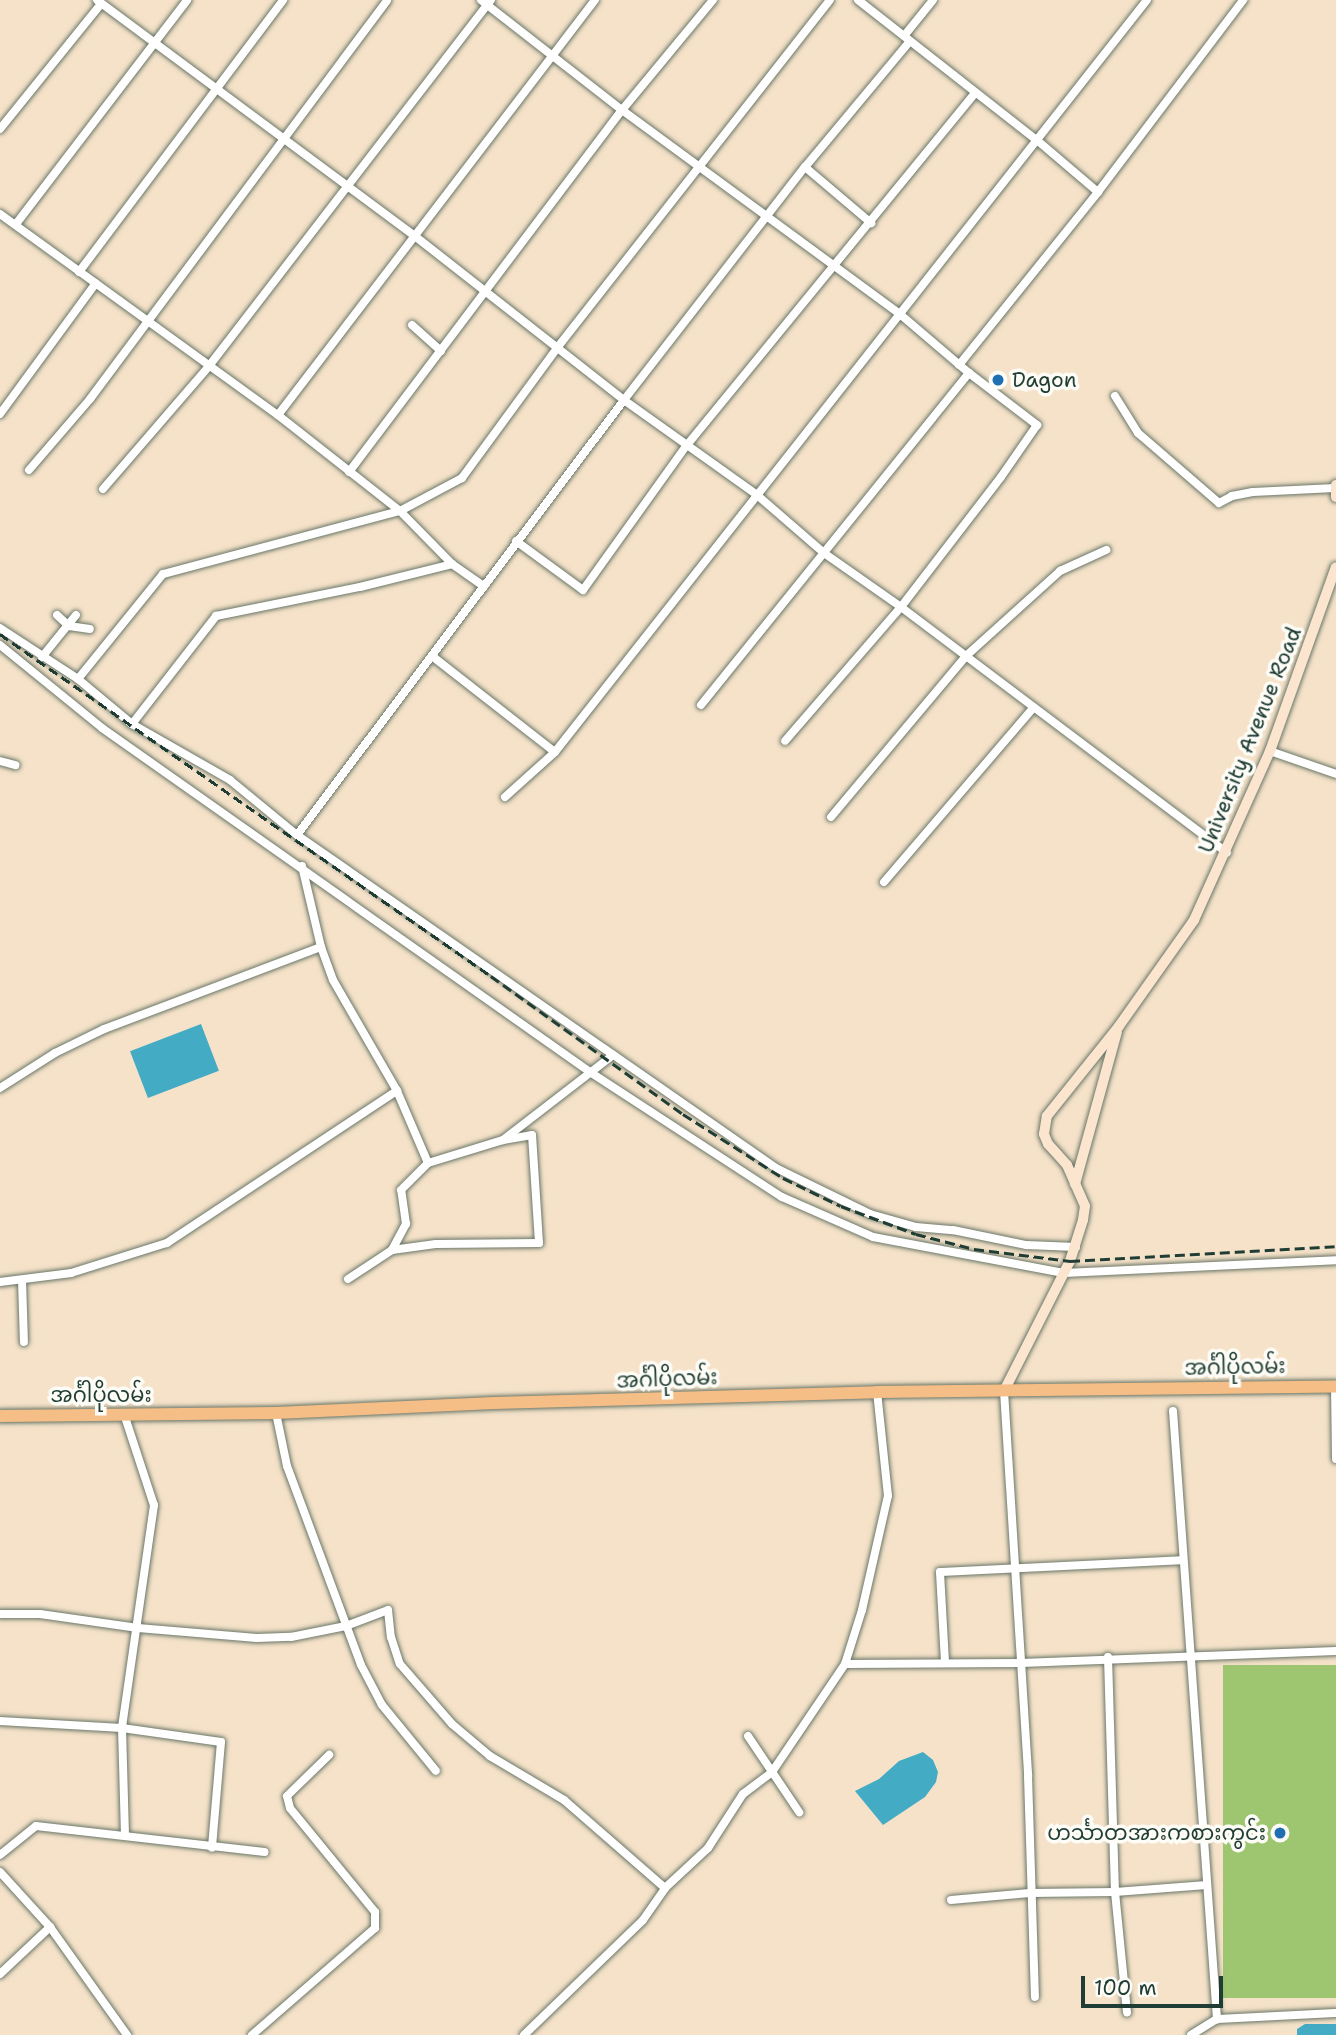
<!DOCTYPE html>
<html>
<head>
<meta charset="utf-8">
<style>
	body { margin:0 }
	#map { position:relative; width:1336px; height:2035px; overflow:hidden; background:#f5e2c9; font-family:"Shantell Sans","Noto Sans Myanmar",sans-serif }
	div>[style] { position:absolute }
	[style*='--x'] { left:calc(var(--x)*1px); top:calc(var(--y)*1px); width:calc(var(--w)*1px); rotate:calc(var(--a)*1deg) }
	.green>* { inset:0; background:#9ec671; transform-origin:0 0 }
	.water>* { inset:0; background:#43abc3; transform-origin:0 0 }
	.roads { filter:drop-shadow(0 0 2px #6a7768) drop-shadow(0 0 2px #6a7768) }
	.street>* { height:8px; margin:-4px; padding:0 4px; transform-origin:4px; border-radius:4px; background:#fff }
	.secondary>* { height:10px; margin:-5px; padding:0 5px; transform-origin:5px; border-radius:5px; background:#fbe5cf }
	.primary>* { height:12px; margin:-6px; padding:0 6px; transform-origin:6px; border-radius:6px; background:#f6be87 }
	.rail>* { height:2.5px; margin-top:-1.25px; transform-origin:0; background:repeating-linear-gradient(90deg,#1f3d34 0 10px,transparent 0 15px) }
	.dots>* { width:19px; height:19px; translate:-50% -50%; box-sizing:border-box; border:4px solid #fdfcf7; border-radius:50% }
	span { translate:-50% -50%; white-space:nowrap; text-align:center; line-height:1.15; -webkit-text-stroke:7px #fdfcf7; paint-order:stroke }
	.poi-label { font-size:21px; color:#1f3d34 }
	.left { translate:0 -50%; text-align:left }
	.right { translate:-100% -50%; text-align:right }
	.street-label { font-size:21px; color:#1f3d34 }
	.scale { position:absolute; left:1081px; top:1976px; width:142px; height:32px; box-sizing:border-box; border:4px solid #1f3d34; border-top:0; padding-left:9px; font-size:21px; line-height:24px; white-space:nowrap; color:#1f3d34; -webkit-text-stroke:5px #fdfcf7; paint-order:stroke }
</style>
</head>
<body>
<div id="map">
	<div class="green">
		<div style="left:1336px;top:1665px;width:333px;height:113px;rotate:90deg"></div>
	</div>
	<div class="water">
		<div style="left:201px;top:1024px;width:50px;height:76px;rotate:69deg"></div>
		<div style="clip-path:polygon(923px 1752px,933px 1760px,938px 1772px,936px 1782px,925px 1797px,883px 1825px,855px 1791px,879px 1779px,899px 1761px)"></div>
		<div style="clip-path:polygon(1305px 2024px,1336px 2024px,1336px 2035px,1297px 2035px,1297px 2029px)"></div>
	</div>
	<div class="roads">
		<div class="street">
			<div style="--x:97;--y:0;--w:397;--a:36.6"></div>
			<div style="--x:416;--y:237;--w:264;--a:38.1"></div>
			<div style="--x:624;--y:400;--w:163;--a:35.5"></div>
			<div style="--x:757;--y:495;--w:89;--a:40.9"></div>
			<div style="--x:824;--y:553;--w:94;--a:35"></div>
			<div style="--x:901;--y:607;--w:408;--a:37"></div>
			<div style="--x:481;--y:0;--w:179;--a:38"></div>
			<div style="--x:622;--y:110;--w:346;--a:36.3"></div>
			<div style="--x:901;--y:315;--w:89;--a:40.5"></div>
			<div style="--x:969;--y:373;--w:86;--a:37.4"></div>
			<div style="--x:1037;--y:425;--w:63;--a:124.7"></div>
			<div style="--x:1001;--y:477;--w:164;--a:127.6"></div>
			<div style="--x:901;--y:607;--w:177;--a:130.9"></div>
			<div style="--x:858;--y:0;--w:229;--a:38.1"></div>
			<div style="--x:1038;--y:141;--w:79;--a:40.4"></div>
			<div style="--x:904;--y:36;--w:46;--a:-51.1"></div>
			<div style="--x:0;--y:129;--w:161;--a:-51.1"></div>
			<div style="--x:805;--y:167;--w:87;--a:40.3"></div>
			<div style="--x:0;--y:214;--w:343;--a:35.9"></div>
			<div style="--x:278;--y:415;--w:155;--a:38.2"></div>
			<div style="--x:400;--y:511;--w:74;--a:45.5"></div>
			<div style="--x:452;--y:564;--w:39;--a:35"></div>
			<div style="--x:16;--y:224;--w:282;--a:-52.6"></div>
			<div style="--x:79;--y:272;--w:340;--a:-53.1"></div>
			<div style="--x:412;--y:325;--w:39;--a:42"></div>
			<div style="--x:959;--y:365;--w:222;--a:-51.2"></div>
			<div style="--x:1098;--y:192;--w:241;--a:-52.9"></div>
			<div style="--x:1115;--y:396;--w:44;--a:58.1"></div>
			<div style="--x:1138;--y:433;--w:107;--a:40.8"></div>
			<div style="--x:1219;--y:503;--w:15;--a:-28"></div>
			<div style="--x:1232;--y:496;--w:21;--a:-11"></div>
			<div style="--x:1253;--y:492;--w:82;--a:-2.8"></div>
			<div style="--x:0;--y:414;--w:162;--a:-53.8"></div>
			<div style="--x:278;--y:415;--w:522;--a:-52.63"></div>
			<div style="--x:29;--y:470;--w:94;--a:-49.3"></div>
			<div style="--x:90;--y:399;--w:497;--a:-53.3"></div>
			<div style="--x:349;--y:472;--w:453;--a:-53"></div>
			<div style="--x:622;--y:110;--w:143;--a:-50.4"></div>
			<div style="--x:103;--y:489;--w:162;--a:-49.2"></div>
			<div style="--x:209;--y:366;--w:462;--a:-52.4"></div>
			<div style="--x:516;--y:541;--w:83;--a:36.2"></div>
			<div style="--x:583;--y:590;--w:178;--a:-54.4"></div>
			<div style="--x:687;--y:445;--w:455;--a:-50.7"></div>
			<div style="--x:57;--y:615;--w:16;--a:43"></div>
			<div style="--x:69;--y:626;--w:21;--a:8"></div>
			<div style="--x:0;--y:628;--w:93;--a:33.2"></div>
			<div style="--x:78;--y:679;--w:70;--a:39.8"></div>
			<div style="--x:132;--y:724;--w:113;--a:29.7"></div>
			<div style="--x:230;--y:780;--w:87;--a:39.4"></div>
			<div style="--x:297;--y:835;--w:583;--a:34.81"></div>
			<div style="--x:776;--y:1168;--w:105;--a:26.1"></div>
			<div style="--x:870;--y:1214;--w:48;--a:15.8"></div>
			<div style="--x:916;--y:1227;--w:37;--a:5"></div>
			<div style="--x:953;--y:1230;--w:75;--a:11.6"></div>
			<div style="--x:1026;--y:1245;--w:50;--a:2.3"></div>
			<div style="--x:0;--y:645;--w:132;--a:39.1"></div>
			<div style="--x:102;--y:728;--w:597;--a:35.18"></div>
			<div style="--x:590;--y:1072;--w:229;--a:33.1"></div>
			<div style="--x:782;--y:1197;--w:99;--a:23.7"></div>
			<div style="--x:873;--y:1237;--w:194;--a:10.7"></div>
			<div style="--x:1064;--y:1273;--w:272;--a:-2.7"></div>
			<div style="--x:432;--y:656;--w:156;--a:38"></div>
			<div style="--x:42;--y:657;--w:54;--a:-51"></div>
			<div style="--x:78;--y:679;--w:135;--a:-51"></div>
			<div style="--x:163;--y:574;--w:245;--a:-14.9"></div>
			<div style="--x:400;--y:511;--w:70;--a:-28"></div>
			<div style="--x:462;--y:478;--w:161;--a:-53.8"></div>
			<div style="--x:557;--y:348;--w:442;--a:-51.9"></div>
			<div style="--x:701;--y:705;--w:427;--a:-51.1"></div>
			<div style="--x:132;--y:724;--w:137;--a:-52.1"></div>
			<div style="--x:216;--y:616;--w:147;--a:-11.4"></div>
			<div style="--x:360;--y:587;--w:95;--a:-14"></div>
			<div style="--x:1270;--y:751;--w:70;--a:19.2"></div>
			<div style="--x:0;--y:761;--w:16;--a:15"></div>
			<div style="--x:505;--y:797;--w:67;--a:-42"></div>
			<div style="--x:555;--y:752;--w:957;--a:-51.79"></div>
			<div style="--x:831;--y:817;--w:210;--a:-50"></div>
			<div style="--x:966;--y:656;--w:127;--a:-42.1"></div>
			<div style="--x:1060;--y:571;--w:51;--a:-24.5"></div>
			<div style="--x:297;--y:835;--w:544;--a:-53.07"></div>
			<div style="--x:624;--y:400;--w:295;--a:-52.2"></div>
			<div style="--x:805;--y:167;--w:163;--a:-50.2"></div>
			<div style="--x:302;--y:866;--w:83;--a:76.8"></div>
			<div style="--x:321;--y:947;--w:35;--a:70"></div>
			<div style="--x:333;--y:980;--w:128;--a:60"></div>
			<div style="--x:397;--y:1091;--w:78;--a:66.7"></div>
			<div style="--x:884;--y:882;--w:230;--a:-49.4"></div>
			<div style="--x:0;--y:1088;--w:65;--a:-32.5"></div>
			<div style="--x:55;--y:1053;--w:55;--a:-26.1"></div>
			<div style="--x:104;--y:1029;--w:232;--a:-20.7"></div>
			<div style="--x:392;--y:1250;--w:44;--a:-7.8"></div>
			<div style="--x:436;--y:1244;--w:103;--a:-0.6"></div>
			<div style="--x:539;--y:1243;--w:108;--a:-93.7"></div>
			<div style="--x:532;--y:1135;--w:28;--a:170"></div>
			<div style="--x:348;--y:1279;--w:53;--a:-33.4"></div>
			<div style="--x:392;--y:1250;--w:30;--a:-62"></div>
			<div style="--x:406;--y:1224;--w:34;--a:-98"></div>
			<div style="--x:401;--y:1190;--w:38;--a:-45"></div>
			<div style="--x:428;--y:1163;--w:78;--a:-17"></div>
			<div style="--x:503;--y:1140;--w:139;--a:-37.7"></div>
			<div style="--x:22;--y:1280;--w:62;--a:88.2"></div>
			<div style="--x:0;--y:1282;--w:72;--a:-7.2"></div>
			<div style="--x:71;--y:1273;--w:101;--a:-17.4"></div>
			<div style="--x:167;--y:1243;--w:276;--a:-33.5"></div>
			<div style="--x:1335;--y:1386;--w:73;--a:89.2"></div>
			<div style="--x:1004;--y:1391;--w:386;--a:86.4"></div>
			<div style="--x:1028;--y:1776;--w:221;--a:88.2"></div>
			<div style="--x:1173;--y:1411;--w:610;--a:85.86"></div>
			<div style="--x:276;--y:1413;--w:54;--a:78.3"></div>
			<div style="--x:287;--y:1466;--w:212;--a:69.6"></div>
			<div style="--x:361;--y:1665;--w:45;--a:62.3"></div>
			<div style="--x:382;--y:1705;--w:85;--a:50.7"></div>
			<div style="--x:124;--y:1414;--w:96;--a:71.8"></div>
			<div style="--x:154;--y:1505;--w:225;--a:98.2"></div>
			<div style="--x:122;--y:1728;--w:106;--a:88.4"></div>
			<div style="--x:0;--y:1614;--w:40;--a:0"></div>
			<div style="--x:40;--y:1614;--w:99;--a:8.1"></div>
			<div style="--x:138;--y:1628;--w:119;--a:4.8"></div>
			<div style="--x:257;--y:1638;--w:34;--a:-2"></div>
			<div style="--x:291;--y:1637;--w:56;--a:-11.3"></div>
			<div style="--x:346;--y:1626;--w:45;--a:-20.9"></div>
			<div style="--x:388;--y:1610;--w:27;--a:84"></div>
			<div style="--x:391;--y:1637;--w:28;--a:72"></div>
			<div style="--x:400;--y:1664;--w:79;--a:49.1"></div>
			<div style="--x:452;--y:1724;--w:50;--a:40.1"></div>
			<div style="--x:490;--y:1756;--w:86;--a:30.7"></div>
			<div style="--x:564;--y:1800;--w:134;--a:41.1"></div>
			<div style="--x:1108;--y:1657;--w:235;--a:88.3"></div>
			<div style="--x:1115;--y:1892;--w:121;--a:84.3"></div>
			<div style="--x:945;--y:1662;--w:90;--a:-93.2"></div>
			<div style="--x:940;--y:1572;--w:242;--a:-2.8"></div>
			<div style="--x:845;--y:1664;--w:176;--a:-0.3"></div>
			<div style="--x:1021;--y:1663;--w:315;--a:-2.2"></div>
			<div style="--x:0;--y:1721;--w:122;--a:3.3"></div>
			<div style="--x:122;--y:1728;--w:100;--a:8"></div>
			<div style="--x:221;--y:1742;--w:106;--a:94.9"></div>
			<div style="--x:748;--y:1736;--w:92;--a:56.1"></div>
			<div style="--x:0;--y:1855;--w:46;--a:-38.9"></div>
			<div style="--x:36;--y:1826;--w:230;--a:6.5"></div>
			<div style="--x:0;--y:1872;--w:74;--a:47.7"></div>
			<div style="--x:50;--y:1927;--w:133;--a:54.5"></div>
			<div style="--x:951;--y:1900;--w:79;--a:-5.1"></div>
			<div style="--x:1030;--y:1893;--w:85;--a:-0.7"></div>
			<div style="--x:1115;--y:1892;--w:92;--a:-4.4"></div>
			<div style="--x:0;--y:1974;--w:69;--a:-43.2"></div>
			<div style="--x:252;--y:2035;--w:163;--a:-41"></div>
			<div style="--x:375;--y:1928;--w:16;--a:-90"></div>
			<div style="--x:375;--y:1912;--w:134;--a:-129.3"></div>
			<div style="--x:290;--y:1808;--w:12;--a:-104"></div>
			<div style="--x:287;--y:1796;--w:59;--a:-44.3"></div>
			<div style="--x:524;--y:2035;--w:165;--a:-44"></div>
			<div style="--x:643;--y:1920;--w:39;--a:-55"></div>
			<div style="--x:665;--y:1888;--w:59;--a:-42.9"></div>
			<div style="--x:708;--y:1848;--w:64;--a:-57.1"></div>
			<div style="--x:743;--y:1794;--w:36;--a:-37"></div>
			<div style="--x:772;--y:1772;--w:130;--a:-55.9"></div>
			<div style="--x:845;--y:1664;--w:57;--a:-72.5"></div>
			<div style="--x:862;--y:1610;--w:117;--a:-77.2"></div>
			<div style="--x:888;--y:1496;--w:105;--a:-96"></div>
			<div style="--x:1191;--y:2035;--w:31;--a:-32"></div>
			<div style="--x:1217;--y:2019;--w:119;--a:-2.9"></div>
		</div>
		<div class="secondary">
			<div style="--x:1336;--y:485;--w:12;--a:90"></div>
			<div style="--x:1075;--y:1184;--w:158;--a:-74.6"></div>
			<div style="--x:1004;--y:1391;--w:146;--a:-63.1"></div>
			<div style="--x:1070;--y:1261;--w:43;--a:-72.4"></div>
			<div style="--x:1083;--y:1220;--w:14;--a:-82"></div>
			<div style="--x:1085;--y:1206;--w:45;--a:-113.7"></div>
			<div style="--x:1067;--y:1165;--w:28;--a:-132"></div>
			<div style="--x:1048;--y:1144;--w:11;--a:-112"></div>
			<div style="--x:1044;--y:1134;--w:18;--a:-81"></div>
			<div style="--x:1047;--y:1116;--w:115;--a:-51.3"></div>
			<div style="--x:1119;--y:1026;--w:130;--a:-54.7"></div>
			<div style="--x:1194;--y:920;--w:185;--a:-65.8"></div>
			<div style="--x:1270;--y:751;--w:195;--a:-70.3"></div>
		</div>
		<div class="primary">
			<div style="--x:0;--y:1416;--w:276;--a:-0.6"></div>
			<div style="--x:276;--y:1413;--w:218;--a:-2.6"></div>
			<div style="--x:494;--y:1403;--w:383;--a:-1.6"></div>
			<div style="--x:877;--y:1392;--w:459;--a:-0.7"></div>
		</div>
	</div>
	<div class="rail">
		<div style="--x:0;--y:634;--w:598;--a:34.86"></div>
		<div style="--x:491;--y:976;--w:236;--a:35.7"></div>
		<div style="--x:683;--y:1114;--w:119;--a:32.6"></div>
		<div style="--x:783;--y:1178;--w:64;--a:25.8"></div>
		<div style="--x:841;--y:1206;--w:80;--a:20.5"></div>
		<div style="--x:916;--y:1234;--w:60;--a:14.5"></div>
		<div style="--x:974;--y:1249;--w:97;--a:7.1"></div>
		<div style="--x:1070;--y:1261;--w:266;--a:-3.2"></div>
	</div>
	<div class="dots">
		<div style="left:998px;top:380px;background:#1f6fb2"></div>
		<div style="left:1280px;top:1833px;background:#1f6fb2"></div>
	</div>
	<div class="poi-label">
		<span class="left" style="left:1012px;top:380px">Dagon</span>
		<span class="right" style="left:1266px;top:1833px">ဟင်္သာတအားကစားကွင်း</span>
	</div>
	<div class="street-label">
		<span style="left:1250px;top:740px;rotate:-68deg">University Avenue Road</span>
		<span style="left:1235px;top:1367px;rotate:-1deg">အင်္ဂါပိုလမ်း</span>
		<span style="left:667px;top:1379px;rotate:-2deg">အင်္ဂါပိုလမ်း</span>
		<span style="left:101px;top:1395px">အင်္ဂါပိုလမ်း</span>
	</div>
	<div class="scale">100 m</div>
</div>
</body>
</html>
